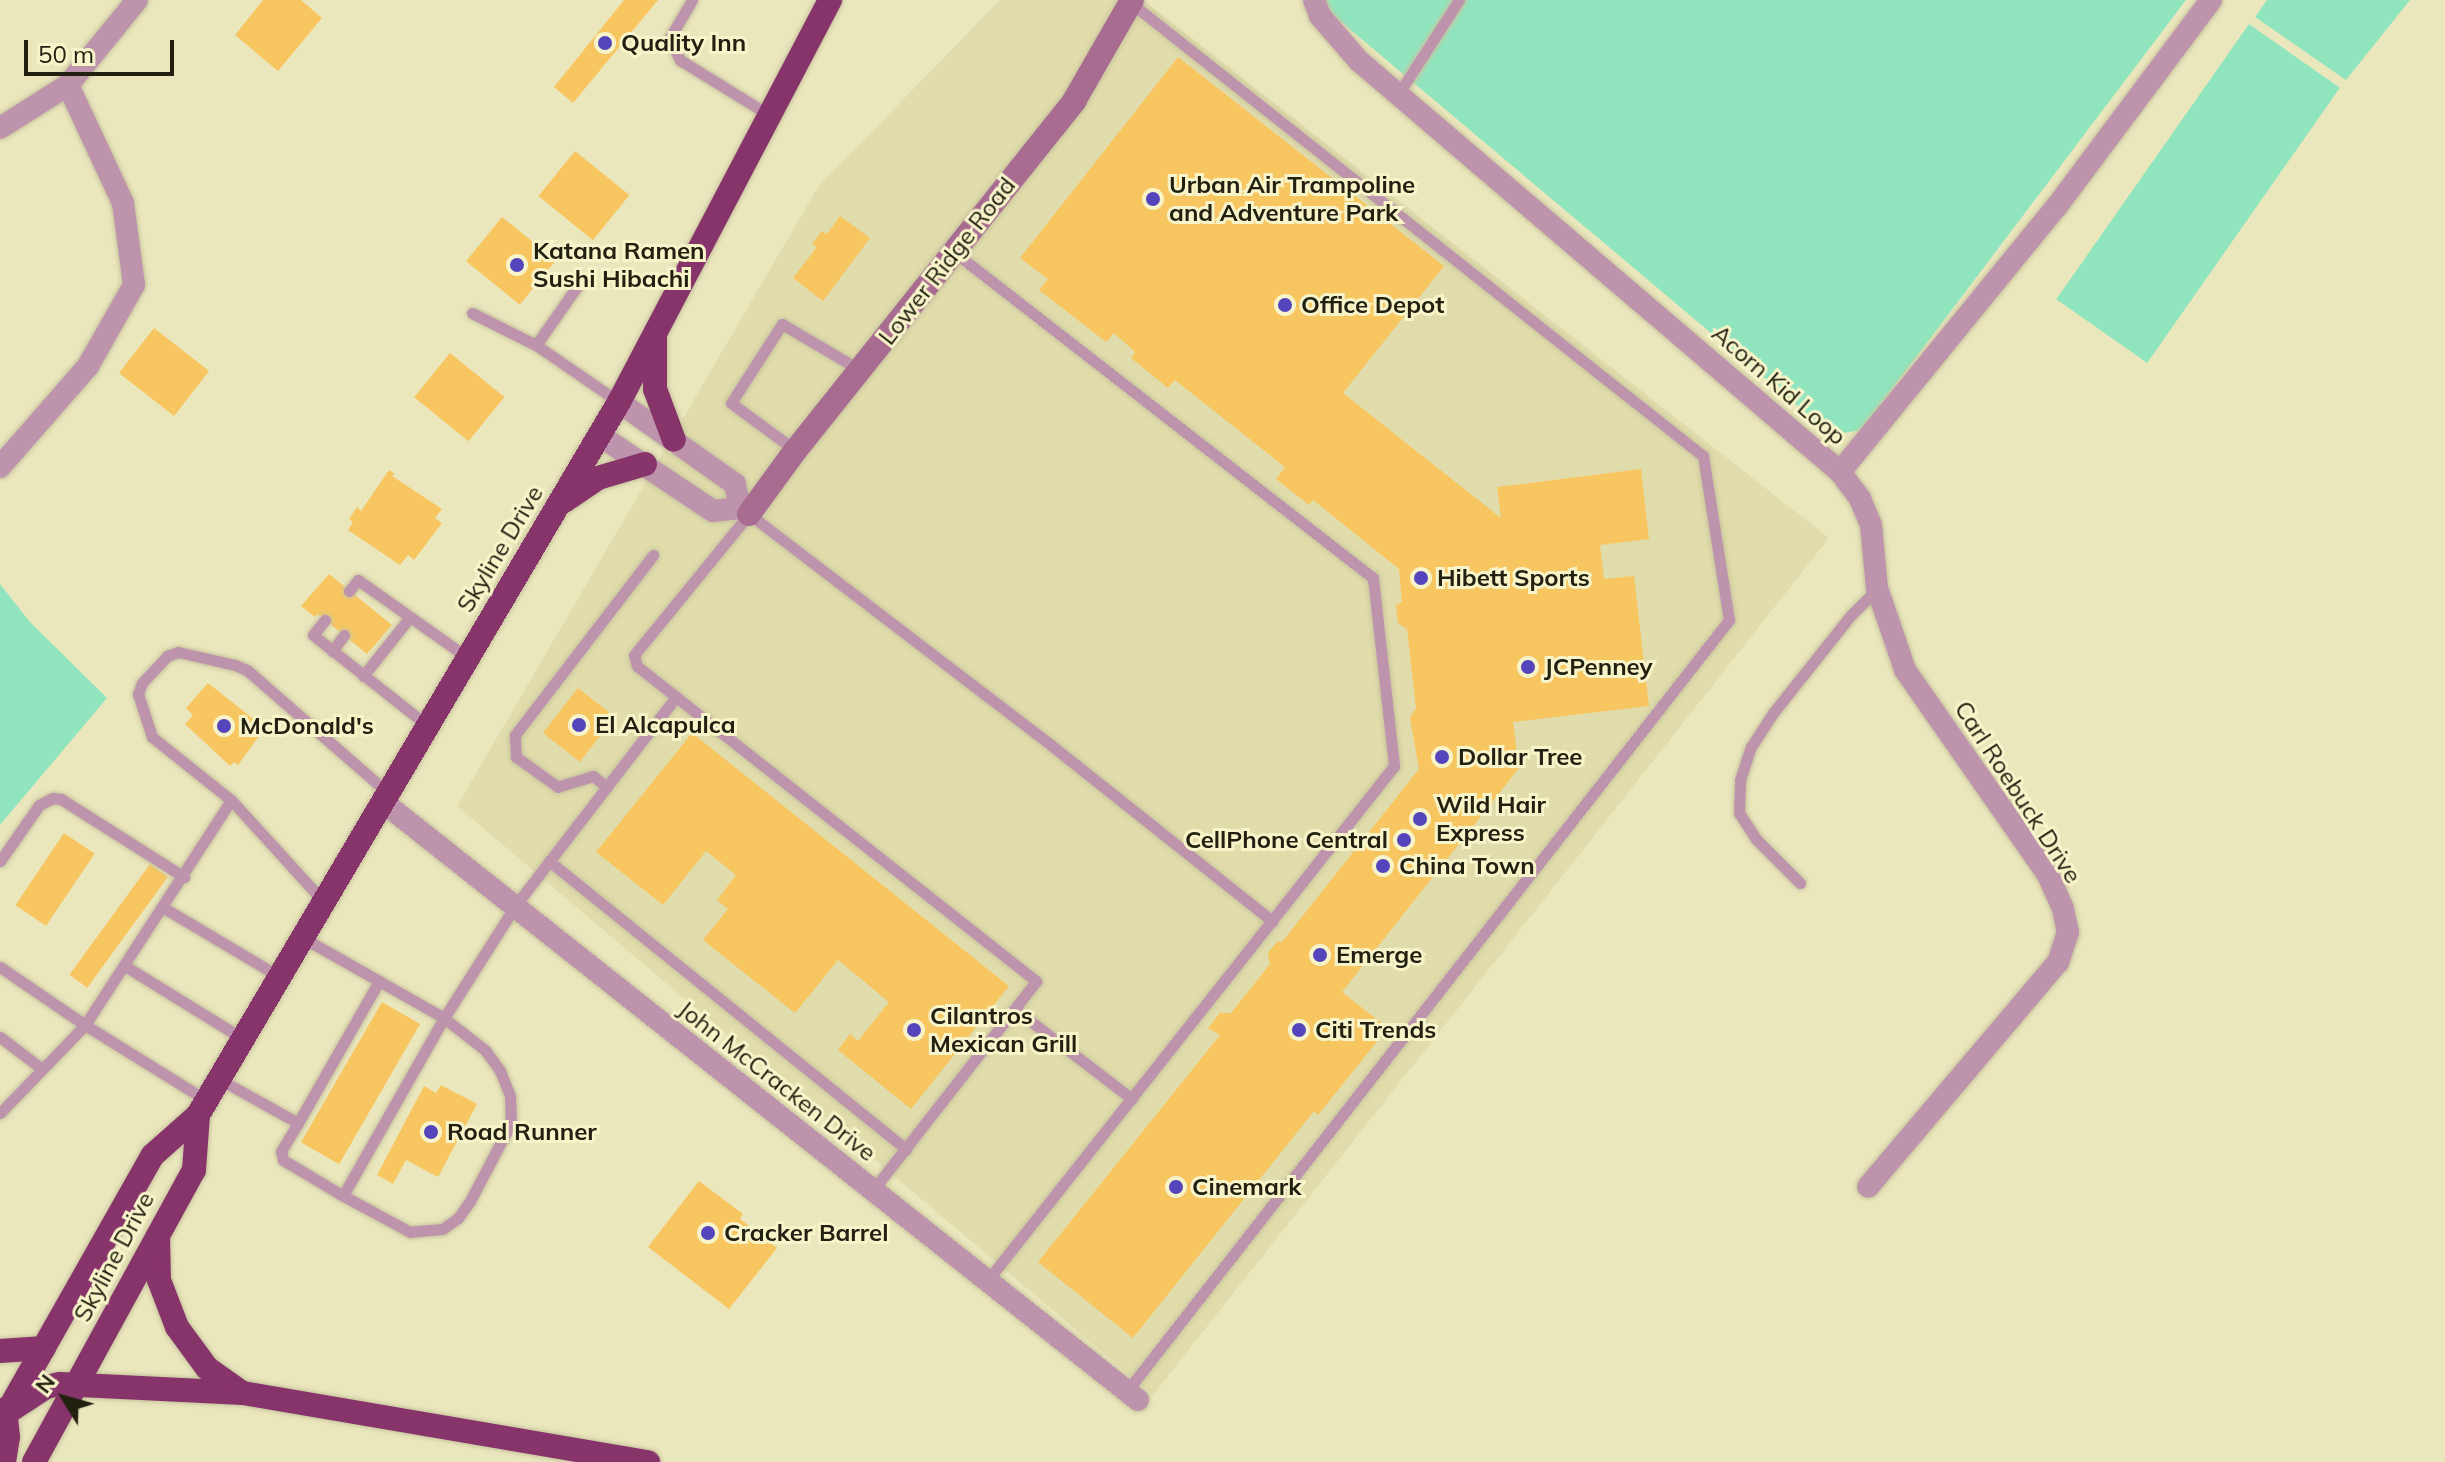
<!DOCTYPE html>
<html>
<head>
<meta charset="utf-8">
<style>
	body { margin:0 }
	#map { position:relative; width:2445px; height:1462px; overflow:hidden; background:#ebe7bd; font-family:Mulish,sans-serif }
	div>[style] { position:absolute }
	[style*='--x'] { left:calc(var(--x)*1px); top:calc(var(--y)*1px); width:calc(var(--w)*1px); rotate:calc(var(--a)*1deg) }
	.built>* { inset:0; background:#e0dcab }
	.green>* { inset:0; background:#91e5be; transform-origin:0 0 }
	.building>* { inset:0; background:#f8c661; transform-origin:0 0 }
	.roads { filter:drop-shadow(0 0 2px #c7c39e) drop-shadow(0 0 2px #c7c39e) }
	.lane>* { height:11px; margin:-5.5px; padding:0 5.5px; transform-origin:5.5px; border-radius:5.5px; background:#be94ac }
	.street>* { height:22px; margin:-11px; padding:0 11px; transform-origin:11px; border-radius:11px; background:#be94ac }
	.secondary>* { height:24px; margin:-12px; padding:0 12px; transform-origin:12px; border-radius:12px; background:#a86c90 }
	.highway>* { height:24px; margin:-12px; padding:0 12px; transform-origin:12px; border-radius:12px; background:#87346b }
	.dots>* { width:22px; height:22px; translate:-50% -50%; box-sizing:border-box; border:4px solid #f8f4ca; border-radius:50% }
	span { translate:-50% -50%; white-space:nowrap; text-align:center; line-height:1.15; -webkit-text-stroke:6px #f8f4ca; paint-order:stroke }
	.poi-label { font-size:24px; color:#222011; font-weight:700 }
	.left { translate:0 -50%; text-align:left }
	.right { translate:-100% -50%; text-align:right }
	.street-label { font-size:24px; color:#222011 }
	.north { position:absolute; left:24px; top:1358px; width:80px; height:80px; -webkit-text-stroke:6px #f8f4ca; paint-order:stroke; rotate:307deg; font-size:22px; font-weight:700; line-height:32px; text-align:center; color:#222011 }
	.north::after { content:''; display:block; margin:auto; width:28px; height:36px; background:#222011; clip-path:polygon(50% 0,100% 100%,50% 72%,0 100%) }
	.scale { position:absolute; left:24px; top:40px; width:150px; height:36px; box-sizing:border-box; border:4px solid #222011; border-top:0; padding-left:10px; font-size:24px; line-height:28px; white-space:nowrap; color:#222011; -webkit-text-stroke:6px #f8f4ca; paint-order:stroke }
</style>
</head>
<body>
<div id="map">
	<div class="built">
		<div style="clip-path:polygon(1000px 0,1143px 0,1829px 538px,1153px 1395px,457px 806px,818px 187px)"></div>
	</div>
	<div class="green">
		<div style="clip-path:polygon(1315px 0,2186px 0,1861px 430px,1843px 433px,1817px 422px)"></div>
		<div style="clip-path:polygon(2267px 0,2410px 0,2346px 80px,2255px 17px)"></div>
		<div style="left:2249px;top:24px;width:111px;height:336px;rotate:35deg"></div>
		<div style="clip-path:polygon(0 584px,30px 622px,107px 698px,0 825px)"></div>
	</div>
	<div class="building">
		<div style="clip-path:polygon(263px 0,301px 0,322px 18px,278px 71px,235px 35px)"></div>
		<div style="clip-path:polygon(624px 0,658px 0,573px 103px,554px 87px)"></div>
		<div style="clip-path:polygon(1178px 57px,1444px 266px,1343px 393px,1501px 518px,1497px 487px,1641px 469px,1649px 539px,1600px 545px,1604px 579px,1634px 576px,1649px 706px,1513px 722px,1519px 768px,1342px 992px,1388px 1028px,1318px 1115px,1314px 1111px,1133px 1338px,1038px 1262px,1220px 1035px,1208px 1028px,1220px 1013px,1231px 1013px,1270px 964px,1268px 953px,1278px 941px,1282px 942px,1419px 769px,1410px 718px,1416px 708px,1407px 629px,1398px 623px,1396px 605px,1402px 602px,1399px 569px,1313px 500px,1309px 505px,1276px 479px,1285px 467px,1175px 380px,1168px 388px,1131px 358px,1135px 352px,1114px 333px,1106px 342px,1039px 290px,1048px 279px,1020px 258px)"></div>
		<div style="left:575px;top:151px;width:70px;height:58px;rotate:39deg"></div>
		<div style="clip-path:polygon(840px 216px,870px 238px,823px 301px,793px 278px,817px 247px,812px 244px,822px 231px,827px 234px)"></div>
		<div style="left:502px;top:217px;width:69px;height:57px;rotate:39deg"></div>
		<div style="left:154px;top:328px;width:70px;height:57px;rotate:38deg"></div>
		<div style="left:450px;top:353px;width:70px;height:57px;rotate:39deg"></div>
		<div style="clip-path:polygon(389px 470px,395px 474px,392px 476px,442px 509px,435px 518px,442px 523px,414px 560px,408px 555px,400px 565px,348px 530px,353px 522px,349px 519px,357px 507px,361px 511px)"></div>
		<div style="clip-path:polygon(329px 574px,392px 625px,367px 654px,318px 614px,315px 617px,301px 606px)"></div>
		<div style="clip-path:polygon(208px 683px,265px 728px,238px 765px,234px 762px,230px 766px,185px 724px,193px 715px,186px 708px)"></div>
		<div style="left:578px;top:688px;width:47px;height:57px;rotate:38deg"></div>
		<div style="clip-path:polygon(692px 733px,1009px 986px,911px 1109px,838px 1050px,850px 1034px,858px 1041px,889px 1002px,838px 960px,795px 1013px,703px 940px,728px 909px,717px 900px,736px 875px,706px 851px,663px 905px,596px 852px)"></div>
		<div style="left:64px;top:833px;width:37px;height:87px;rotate:34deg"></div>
		<div style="left:150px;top:864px;width:22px;height:137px;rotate:36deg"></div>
		<div style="left:382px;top:1002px;width:44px;height:162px;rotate:30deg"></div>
		<div style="clip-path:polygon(441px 1085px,477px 1104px,438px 1177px,406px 1160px,393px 1184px,377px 1175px,424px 1086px,436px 1093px)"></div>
		<div style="clip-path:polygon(699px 1181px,743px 1214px,740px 1219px,777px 1248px,729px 1309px,648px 1247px)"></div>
	</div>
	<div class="roads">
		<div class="lane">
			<div style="--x:692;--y:0;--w:45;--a:120.5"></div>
			<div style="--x:669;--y:39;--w:24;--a:62"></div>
			<div style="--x:680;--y:60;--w:105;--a:31.7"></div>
			<div style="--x:1399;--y:93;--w:111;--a:-57.2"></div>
			<div style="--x:954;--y:252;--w:531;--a:37.88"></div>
			<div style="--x:1373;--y:578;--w:189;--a:83.6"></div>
			<div style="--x:1394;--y:766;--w:656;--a:128.32"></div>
			<div style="--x:472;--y:313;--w:72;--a:26.6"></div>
			<div style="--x:536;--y:345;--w:101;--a:34.5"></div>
			<div style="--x:536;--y:345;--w:73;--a:-55"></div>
			<div style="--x:795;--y:450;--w:79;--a:-143.7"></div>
			<div style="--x:731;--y:403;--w:94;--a:-57.2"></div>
			<div style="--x:782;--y:324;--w:91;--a:30.5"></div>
			<div style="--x:349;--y:591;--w:14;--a:-51"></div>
			<div style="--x:358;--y:580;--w:135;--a:35.3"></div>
			<div style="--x:325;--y:620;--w:19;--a:129"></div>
			<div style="--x:313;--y:635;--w:147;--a:38.4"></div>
			<div style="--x:332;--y:651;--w:20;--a:-53"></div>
			<div style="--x:363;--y:676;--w:75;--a:-51.5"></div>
			<div style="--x:607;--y:787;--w:18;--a:-142"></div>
			<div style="--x:593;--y:776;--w:37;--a:163"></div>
			<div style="--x:558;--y:787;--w:52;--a:-144.5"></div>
			<div style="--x:516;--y:757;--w:22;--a:-93"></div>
			<div style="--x:515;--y:735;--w:227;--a:-52.5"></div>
			<div style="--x:0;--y:861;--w:68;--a:-55.1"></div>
			<div style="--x:39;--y:805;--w:16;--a:-27"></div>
			<div style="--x:53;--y:798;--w:8;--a:7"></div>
			<div style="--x:61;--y:799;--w:146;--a:32.4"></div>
			<div style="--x:549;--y:861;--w:459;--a:38.9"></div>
			<div style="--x:1800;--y:883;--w:62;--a:-135"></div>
			<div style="--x:1756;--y:839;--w:31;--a:-123"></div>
			<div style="--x:1739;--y:813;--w:33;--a:-88"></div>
			<div style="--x:1740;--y:780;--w:35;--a:-72"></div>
			<div style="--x:1751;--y:747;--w:40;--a:-57.1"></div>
			<div style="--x:1773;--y:713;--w:125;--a:-51.5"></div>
			<div style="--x:1851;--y:615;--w:37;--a:-45"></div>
			<div style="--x:323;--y:901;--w:137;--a:-132.3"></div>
			<div style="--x:231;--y:800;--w:101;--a:-141.4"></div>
			<div style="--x:152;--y:737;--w:45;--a:-108"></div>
			<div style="--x:138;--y:694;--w:12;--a:-70"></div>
			<div style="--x:142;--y:683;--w:37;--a:-47"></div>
			<div style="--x:167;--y:656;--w:12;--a:-20"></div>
			<div style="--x:178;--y:652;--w:58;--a:12.8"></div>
			<div style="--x:235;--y:665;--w:13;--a:23"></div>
			<div style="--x:247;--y:670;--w:187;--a:41.1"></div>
			<div style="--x:164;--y:908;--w:135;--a:30.7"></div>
			<div style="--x:125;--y:966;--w:139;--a:31.7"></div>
			<div style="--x:0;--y:967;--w:103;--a:34.3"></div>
			<div style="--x:85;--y:1025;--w:142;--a:31.8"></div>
			<div style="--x:379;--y:981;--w:75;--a:29.6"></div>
			<div style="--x:444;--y:1018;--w:133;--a:-57.6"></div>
			<div style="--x:515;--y:906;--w:264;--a:-52.4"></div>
			<div style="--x:1016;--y:1010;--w:146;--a:37.5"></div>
			<div style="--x:0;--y:1037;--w:51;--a:37.1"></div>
			<div style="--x:219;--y:1079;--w:90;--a:29.1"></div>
			<div style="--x:298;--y:1123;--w:163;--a:-60.3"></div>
			<div style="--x:379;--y:981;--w:87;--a:-150.5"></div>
			<div style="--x:0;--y:1113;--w:122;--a:-46"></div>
			<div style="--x:85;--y:1025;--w:268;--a:-57"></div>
			<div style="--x:298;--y:1123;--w:33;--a:121"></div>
			<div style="--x:281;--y:1151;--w:9;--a:77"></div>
			<div style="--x:283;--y:1160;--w:66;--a:30.8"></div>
			<div style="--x:340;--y:1194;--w:5;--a:-22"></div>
			<div style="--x:345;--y:1192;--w:200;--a:-60.4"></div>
			<div style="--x:444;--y:1018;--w:52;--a:38"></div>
			<div style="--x:485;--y:1050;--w:26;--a:54"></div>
			<div style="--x:500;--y:1071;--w:27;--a:68"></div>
			<div style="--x:510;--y:1096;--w:27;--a:88"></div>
			<div style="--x:511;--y:1123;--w:88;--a:117.7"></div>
			<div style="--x:470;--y:1201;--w:21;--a:125"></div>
			<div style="--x:458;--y:1218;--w:19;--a:145"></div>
			<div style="--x:442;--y:1229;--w:32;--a:175"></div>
			<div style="--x:410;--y:1232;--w:80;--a:-151.5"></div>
			<div style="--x:873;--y:1190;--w:265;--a:-52"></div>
			<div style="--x:1036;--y:981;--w:508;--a:-141.71"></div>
			<div style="--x:637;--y:666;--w:11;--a:-105"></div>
			<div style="--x:634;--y:655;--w:182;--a:-50.8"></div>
			<div style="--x:749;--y:514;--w:380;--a:37.4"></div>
			<div style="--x:1051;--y:745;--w:283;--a:38.5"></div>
			<div style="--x:1127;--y:1391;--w:978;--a:-52.02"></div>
			<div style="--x:1729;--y:620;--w:166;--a:-99"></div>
			<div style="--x:1703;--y:456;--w:730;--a:-141.62"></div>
		</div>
		<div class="street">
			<div style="--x:1314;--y:0;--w:17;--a:69"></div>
			<div style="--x:1320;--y:16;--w:60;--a:49.1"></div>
			<div style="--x:1359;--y:61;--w:633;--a:40.51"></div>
			<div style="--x:1840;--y:472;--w:34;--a:53"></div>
			<div style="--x:1860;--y:499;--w:28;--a:67"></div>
			<div style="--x:1871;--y:525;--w:63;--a:84.6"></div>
			<div style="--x:1877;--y:588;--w:87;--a:71.1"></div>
			<div style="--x:1905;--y:670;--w:250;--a:55.1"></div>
			<div style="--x:2048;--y:875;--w:37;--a:66"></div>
			<div style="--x:2063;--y:909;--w:24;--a:78"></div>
			<div style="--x:2068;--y:932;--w:32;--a:108"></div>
			<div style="--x:2058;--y:962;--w:294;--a:130.2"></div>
			<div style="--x:0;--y:128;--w:80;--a:-32.3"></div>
			<div style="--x:68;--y:85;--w:109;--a:-50.9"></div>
			<div style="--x:619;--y:402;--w:142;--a:35.3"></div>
			<div style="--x:735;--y:484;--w:25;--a:78"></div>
			<div style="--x:599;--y:435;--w:137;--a:33.7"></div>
			<div style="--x:713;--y:511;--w:27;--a:-6"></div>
			<div style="--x:740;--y:508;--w:11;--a:34"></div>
			<div style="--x:0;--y:467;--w:134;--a:-48.9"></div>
			<div style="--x:88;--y:366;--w:93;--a:-60.4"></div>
			<div style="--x:134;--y:285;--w:83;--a:-97.6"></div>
			<div style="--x:123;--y:203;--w:130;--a:-115"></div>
			<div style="--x:1840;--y:472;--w:343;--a:-50.8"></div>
			<div style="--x:2057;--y:206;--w:257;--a:-53.2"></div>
			<div style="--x:383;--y:802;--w:963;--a:38.38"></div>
		</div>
		<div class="secondary">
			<div style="--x:749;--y:514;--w:78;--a:-53.9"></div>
			<div style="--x:795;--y:451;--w:448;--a:-51.4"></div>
			<div style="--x:1074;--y:101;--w:116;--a:-60.1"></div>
		</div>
		<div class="highway">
			<div style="--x:655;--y:334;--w:55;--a:90"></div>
			<div style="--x:655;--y:389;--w:54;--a:69.6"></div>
			<div style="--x:564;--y:501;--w:41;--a:-34.1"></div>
			<div style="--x:598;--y:478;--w:49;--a:-16.6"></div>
			<div style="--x:158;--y:1236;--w:44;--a:88.7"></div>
			<div style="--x:159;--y:1280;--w:50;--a:69"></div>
			<div style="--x:177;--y:1327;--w:51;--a:53.8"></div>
			<div style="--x:207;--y:1368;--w:42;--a:35.2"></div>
			<div style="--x:0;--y:1351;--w:44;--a:-3.9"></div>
			<div style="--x:11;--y:1410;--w:42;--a:-33.3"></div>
			<div style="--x:46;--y:1387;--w:14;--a:-12"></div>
			<div style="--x:60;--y:1384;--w:183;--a:2.8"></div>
			<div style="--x:243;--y:1393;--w:411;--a:9.7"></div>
			<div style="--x:0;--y:1425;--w:310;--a:-60.5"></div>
			<div style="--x:153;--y:1155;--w:60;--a:-41.6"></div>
			<div style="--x:198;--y:1115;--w:828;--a:-59.44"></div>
			<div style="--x:619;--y:402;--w:454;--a:-62.3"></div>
			<div style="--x:4;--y:1462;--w:25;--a:-81"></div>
			<div style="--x:8;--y:1437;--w:28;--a:-96"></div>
			<div style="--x:34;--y:1462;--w:333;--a:-61.3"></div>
			<div style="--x:194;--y:1170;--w:55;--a:-85.8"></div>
		</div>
	</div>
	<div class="dots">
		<div style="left:605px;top:43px;background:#5545bd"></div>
		<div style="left:1153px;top:199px;background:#5545bd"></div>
		<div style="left:517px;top:265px;background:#5545bd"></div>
		<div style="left:1285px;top:305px;background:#5545bd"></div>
		<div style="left:1421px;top:578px;background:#5545bd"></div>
		<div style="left:1528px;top:667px;background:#5545bd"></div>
		<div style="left:579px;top:725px;background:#5545bd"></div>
		<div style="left:224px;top:726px;background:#5545bd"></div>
		<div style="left:1442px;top:757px;background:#5545bd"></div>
		<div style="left:1420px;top:819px;background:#5545bd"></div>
		<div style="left:1404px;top:840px;background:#5545bd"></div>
		<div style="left:1383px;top:866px;background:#5545bd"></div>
		<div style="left:1320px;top:955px;background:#5545bd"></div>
		<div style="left:914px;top:1030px;background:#5545bd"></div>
		<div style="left:1299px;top:1030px;background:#5545bd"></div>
		<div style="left:431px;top:1132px;background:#5545bd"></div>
		<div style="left:1176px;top:1187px;background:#5545bd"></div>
		<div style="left:708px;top:1233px;background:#5545bd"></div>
	</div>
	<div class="poi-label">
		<span class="left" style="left:621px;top:43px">Quality Inn</span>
		<span class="left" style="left:1169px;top:199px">Urban Air Trampoline<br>and Adventure Park</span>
		<span class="left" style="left:533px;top:265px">Katana Ramen<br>Sushi Hibachi</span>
		<span class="left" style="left:1301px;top:305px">Office Depot</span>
		<span class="left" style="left:1437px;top:578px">Hibett Sports</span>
		<span class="left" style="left:1544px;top:667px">JCPenney</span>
		<span class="left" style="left:595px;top:725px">El Alcapulca</span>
		<span class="left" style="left:240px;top:726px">McDonald's</span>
		<span class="left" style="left:1458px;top:757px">Dollar Tree</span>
		<span class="left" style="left:1436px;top:819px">Wild Hair<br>Express</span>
		<span class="right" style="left:1388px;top:840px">CellPhone Central</span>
		<span class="left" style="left:1399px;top:866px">China Town</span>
		<span class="left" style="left:1336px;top:955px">Emerge</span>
		<span class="left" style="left:930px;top:1030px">Cilantros<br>Mexican Grill</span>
		<span class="left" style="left:1315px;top:1030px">Citi Trends</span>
		<span class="left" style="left:447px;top:1132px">Road Runner</span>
		<span class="left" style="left:1192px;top:1187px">Cinemark</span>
		<span class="left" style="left:724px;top:1233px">Cracker Barrel</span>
	</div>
	<div class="street-label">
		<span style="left:947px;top:261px;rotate:-52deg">Lower Ridge Road</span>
		<span style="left:1779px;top:385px;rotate:41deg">Acorn Kid Loop</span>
		<span style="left:500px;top:549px;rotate:-59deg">Skyline Drive</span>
		<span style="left:2018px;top:792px;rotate:57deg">Carl Roebuck Drive</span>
		<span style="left:777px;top:1081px;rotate:38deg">John McCracken Drive</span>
		<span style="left:114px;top:1257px;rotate:-62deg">Skyline Drive</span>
	</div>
	<div class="north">N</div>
	<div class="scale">50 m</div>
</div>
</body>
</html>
